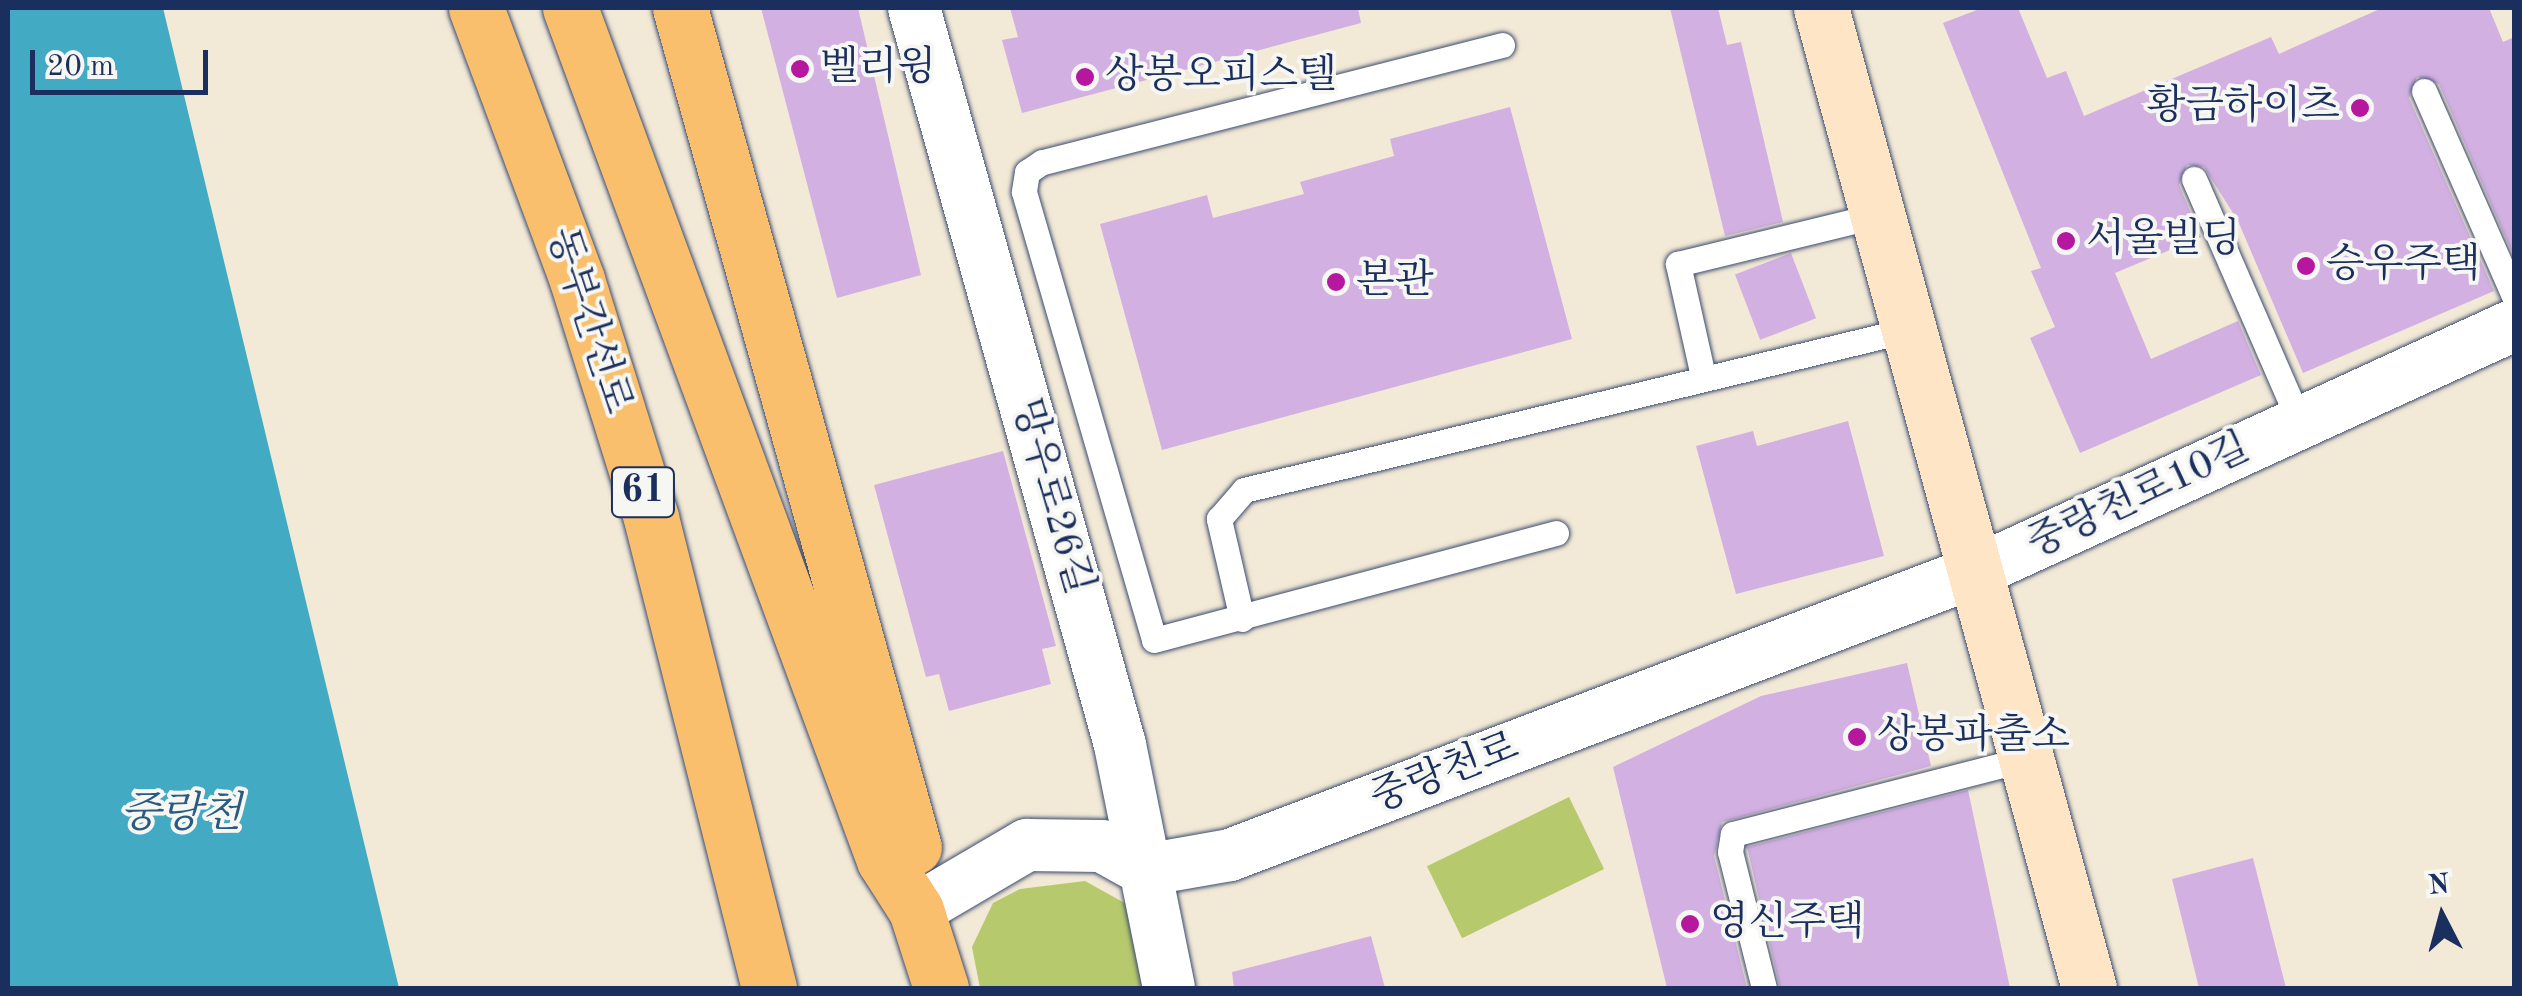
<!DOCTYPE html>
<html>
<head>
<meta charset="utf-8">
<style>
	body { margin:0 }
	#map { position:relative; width:2522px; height:996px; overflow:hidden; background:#f2e9d6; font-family:"Old Standard TT","Noto Serif KR",serif }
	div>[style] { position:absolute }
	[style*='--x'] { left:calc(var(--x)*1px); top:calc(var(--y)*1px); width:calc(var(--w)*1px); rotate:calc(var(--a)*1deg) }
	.green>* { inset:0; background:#b6c96d; transform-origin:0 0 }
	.water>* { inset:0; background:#42aac2 }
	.building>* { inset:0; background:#d2b1e2; transform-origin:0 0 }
	.roads { filter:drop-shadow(0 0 2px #3b4b70) drop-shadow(0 0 2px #3b4b70) }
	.lane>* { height:25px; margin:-12.5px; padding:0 12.5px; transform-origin:12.5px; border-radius:12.5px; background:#fff }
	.street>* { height:52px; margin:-26px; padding:0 26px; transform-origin:26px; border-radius:26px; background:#fff }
	.secondary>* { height:55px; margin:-27.5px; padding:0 27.5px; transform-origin:27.5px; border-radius:27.5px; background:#fde5c5 }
	.highway>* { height:55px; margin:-27.5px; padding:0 27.5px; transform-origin:27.5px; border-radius:27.5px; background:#f9bf6d }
	.dots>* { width:28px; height:28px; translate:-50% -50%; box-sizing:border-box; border:5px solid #f6f6f2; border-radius:50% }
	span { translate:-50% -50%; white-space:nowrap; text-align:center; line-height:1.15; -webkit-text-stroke:8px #f6f6f2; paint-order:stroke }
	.shield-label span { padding:2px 8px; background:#f6f6f2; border:2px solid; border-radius:8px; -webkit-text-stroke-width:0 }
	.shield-label { font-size:38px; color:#1b2f5e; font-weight:700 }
	.poi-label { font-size:40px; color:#1b2f5e }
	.left { translate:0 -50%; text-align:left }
	.right { translate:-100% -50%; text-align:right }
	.street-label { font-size:40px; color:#1b2f5e }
	.water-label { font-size:42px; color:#295a81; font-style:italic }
	.frame { position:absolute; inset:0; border:10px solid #1b2f5e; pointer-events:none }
	.north { position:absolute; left:2392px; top:866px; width:100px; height:100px; -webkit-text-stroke:8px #f6f6f2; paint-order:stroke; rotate:354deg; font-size:28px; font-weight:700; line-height:40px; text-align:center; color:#1b2f5e }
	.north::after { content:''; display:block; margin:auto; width:35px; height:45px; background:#1b2f5e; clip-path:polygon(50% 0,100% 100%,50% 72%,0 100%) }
	.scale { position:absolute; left:30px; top:50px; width:178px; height:45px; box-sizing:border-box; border:5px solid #1b2f5e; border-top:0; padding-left:12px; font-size:30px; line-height:35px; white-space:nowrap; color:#1b2f5e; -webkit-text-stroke:8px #f6f6f2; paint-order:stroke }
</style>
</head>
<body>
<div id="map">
	<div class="green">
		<div style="left:1569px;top:797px;width:80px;height:158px;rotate:64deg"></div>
		<div style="clip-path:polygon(1085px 881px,1130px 906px,1145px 988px,980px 988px,972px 947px,993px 903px,1020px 889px)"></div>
	</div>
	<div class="water">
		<div style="clip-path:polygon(8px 8px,163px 8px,399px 988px,8px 988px)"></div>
	</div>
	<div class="building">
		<div style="clip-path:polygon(761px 8px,858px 8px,921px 275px,837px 298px)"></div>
		<div style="clip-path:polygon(1010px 8px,1358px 8px,1361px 23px,1022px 113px,1002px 40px,1018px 37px)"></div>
		<div style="clip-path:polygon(1670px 8px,1718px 8px,1727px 45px,1741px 42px,1783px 222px,1725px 236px)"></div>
		<div style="clip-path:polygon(1982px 8px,2018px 8px,2047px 78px,2066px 71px,2084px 116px,2271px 37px,2279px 54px,2382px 8px,2489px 8px,2503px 42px,2514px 37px,2514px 257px,2439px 84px,2417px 77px,2409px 98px,2494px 291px,2303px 373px,2238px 221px,2204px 167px,2187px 165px,2179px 185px,2201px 237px,2115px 273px,2151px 359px,2238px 321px,2261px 375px,2080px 453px,2030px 338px,2055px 327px,2031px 271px,2041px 268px,1943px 23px)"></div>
		<div style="clip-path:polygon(1510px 107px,1572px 339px,1162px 450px,1100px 224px,1207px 195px,1213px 218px,1304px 194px,1300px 182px,1394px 156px,1390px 139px)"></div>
		<div style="left:1791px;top:253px;width:70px;height:60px;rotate:69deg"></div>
		<div style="clip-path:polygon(1848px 421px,1884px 556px,1736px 594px,1696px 446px,1753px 431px,1757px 446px)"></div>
		<div style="clip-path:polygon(1003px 451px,1056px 646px,1042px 649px,1051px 684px,949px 711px,939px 674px,926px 677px,874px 485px)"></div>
		<div style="clip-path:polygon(1907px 663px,1931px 766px,1722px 822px,1714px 856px,1747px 988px,1667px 988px,1613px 767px,1761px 696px)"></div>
		<div style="clip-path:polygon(1968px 790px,2010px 988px,1780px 988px,1747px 847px)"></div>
		<div style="clip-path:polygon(2253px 858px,2286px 988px,2199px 988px,2172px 879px)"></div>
		<div style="clip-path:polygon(1371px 936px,1385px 988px,1234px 988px,1232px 972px)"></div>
	</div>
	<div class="roads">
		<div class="lane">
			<div style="--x:1502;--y:45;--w:475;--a:165.7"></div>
			<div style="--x:1042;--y:162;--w:18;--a:146"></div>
			<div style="--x:1027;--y:172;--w:20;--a:99"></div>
			<div style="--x:1024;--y:192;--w:466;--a:73.8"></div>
			<div style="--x:1154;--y:640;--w:416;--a:-14.9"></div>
			<div style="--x:2424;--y:91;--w:224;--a:66.3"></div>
			<div style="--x:2194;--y:179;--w:266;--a:66.5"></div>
			<div style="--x:1703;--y:376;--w:115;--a:-102.6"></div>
			<div style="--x:1678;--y:264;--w:203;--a:-13.7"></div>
			<div style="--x:1242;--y:619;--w:103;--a:-103"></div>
			<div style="--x:1219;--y:519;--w:38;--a:-49"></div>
			<div style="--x:1244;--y:490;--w:678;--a:-13.56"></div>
			<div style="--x:1764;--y:988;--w:140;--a:-104"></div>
			<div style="--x:1730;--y:852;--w:18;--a:-81"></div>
			<div style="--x:1733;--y:834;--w:305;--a:-14.4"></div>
		</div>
		<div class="street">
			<div style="--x:914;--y:8;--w:765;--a:74.38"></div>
			<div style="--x:1120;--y:745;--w:248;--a:78.6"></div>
			<div style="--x:916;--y:910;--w:129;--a:-30.4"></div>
			<div style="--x:1027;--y:845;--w:75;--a:0.8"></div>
			<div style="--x:1102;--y:846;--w:49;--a:29.2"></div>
			<div style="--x:1145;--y:870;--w:86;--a:-10"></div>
			<div style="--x:1230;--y:855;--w:799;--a:-20.82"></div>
			<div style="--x:1977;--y:571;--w:591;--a:-24.61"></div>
		</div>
		<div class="secondary">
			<div style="--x:1821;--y:8;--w:1016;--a:74.71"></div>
		</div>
		<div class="highway">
			<div style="--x:476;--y:8;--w:290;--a:69.6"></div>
			<div style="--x:577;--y:280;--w:249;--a:72.7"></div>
			<div style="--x:651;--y:518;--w:485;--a:75.9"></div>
			<div style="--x:570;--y:8;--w:908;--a:69.77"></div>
			<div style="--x:884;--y:860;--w:59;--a:57.4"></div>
			<div style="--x:916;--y:910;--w:82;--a:72.2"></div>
			<div style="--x:680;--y:8;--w:871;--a:74.42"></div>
		</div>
	</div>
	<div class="dots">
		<div style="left:800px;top:69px;background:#b5179e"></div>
		<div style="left:1085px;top:77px;background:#b5179e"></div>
		<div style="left:2360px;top:108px;background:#b5179e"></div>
		<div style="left:2066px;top:241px;background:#b5179e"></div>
		<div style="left:2306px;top:266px;background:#b5179e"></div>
		<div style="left:1336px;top:282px;background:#b5179e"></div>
		<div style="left:1857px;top:737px;background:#b5179e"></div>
		<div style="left:1690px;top:924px;background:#b5179e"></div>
	</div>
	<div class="shield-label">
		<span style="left:643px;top:492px">61</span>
	</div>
	<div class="poi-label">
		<span class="left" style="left:820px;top:69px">벨리윙</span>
		<span class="left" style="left:1105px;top:77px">상봉오피스텔</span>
		<span class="right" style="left:2340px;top:108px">황금하이츠</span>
		<span class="left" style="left:2086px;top:241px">서울빌딩</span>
		<span class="left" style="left:2326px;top:266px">승우주택</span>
		<span class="left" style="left:1356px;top:282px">본관</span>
		<span class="left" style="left:1877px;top:737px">상봉파출소</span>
		<span class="left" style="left:1710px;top:924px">영신주택</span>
	</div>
	<div class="street-label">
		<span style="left:588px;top:321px;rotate:72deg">동부간선로</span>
		<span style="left:1051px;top:497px;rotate:74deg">망우로26길</span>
		<span style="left:2139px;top:497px;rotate:-25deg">중랑천로10길</span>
		<span style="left:1445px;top:774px;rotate:-21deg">중랑천로</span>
	</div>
	<div class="water-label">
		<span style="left:181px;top:815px">중랑천</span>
	</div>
	<div class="frame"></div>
	<div class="north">N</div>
	<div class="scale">20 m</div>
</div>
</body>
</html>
